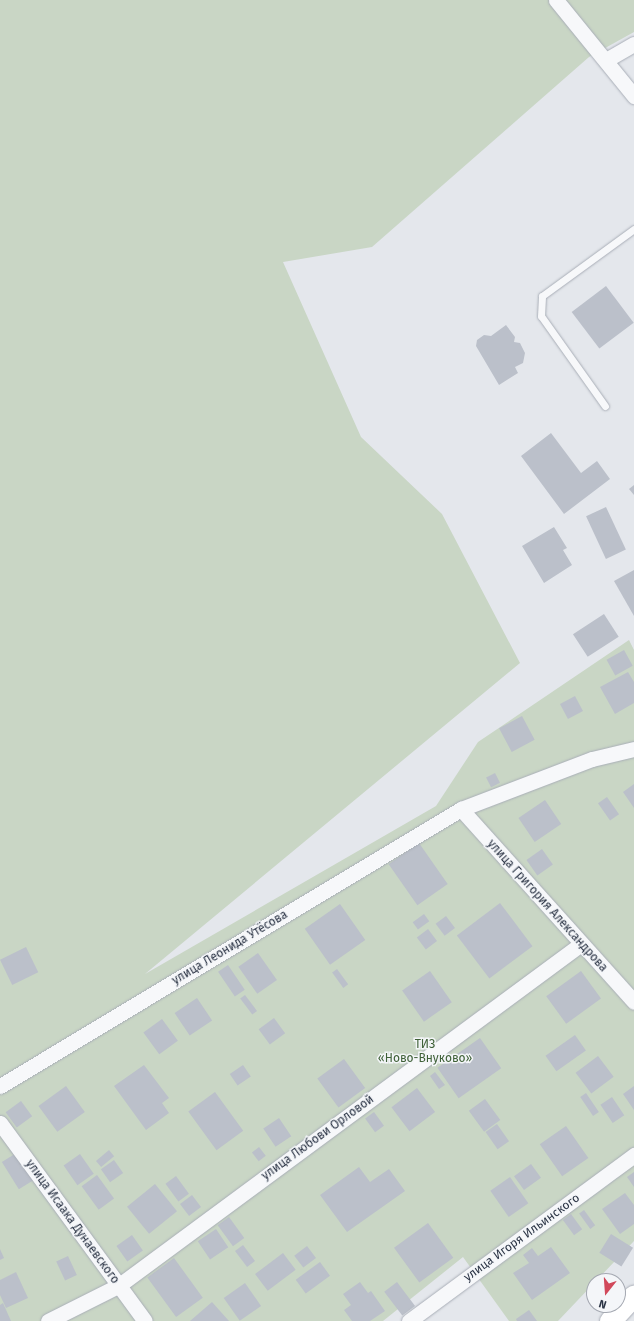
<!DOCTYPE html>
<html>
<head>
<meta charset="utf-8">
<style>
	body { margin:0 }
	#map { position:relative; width:634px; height:1321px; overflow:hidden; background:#e4e7ec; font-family:"Fira Sans",sans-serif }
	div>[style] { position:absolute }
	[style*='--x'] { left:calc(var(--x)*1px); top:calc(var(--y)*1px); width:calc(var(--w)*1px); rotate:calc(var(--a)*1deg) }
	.green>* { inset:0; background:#c9d6c5 }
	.building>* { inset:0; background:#bbc0ca; transform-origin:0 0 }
	.roads { filter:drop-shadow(0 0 1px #a9aeb7) drop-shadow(0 0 1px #a9aeb7) }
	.lane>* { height:7px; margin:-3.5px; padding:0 3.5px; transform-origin:3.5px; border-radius:3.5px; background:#f7f8fa }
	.street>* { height:15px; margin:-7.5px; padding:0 7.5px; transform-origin:7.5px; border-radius:7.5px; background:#f7f8fa }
	.secondary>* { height:21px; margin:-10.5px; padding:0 10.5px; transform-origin:10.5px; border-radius:10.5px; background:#fff }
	span { translate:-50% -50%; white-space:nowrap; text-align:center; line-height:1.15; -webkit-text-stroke:3px #f4f6f9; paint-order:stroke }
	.street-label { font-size:12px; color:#2b3445 }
	.park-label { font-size:12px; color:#3f6138 }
	.north { position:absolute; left:586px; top:1273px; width:40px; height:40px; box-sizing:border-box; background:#f4f6f9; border:1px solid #a4a8b1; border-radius:50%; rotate:197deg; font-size:11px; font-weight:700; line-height:16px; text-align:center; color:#2b3445 }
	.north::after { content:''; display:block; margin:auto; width:14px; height:18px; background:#d1495b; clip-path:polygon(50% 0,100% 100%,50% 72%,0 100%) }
</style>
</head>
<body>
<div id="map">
	<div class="green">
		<div style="clip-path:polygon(0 0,634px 0,634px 32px,589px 57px,372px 247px,283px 262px,361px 437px,442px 514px,520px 663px,145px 974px,436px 806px,478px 742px,629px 640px,634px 650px,634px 1241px,558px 1321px,509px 1321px,463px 1257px,383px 1321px,0 1321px)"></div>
	</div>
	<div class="building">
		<div style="left:606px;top:286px;width:46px;height:43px;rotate:53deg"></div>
		<div style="clip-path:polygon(506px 325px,515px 337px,514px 342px,520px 343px,525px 353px,523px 363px,515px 367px,518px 373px,499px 385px,476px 346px,477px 340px,484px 335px,491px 336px)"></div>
		<div style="clip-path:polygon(551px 433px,581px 473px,597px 461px,610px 479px,564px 514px,521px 456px)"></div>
		<div style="clip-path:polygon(634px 485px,634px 495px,629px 489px)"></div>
		<div style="left:606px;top:507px;width:47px;height:22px;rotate:65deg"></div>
		<div style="clip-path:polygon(554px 527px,567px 548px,563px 550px,572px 565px,544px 583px,522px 546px)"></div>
		<div style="clip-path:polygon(634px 570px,634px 616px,614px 581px)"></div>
		<div style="left:604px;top:614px;width:27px;height:37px;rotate:57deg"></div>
		<div style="left:624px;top:650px;width:18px;height:20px;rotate:61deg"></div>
		<div style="clip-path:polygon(628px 672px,634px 682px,634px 703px,615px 714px,600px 687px)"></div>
		<div style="left:575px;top:696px;width:17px;height:17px;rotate:62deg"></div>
		<div style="left:522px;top:716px;width:27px;height:26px;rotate:62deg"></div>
		<div style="left:495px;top:773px;width:11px;height:10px;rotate:63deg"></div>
		<div style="clip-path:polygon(634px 784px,634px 808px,623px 792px)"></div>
		<div style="left:607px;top:797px;width:21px;height:11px;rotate:55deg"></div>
		<div style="left:545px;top:800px;width:29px;height:32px;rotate:56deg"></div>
		<div style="left:419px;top:843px;width:50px;height:37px;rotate:55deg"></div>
		<div style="left:542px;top:849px;width:19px;height:19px;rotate:55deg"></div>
		<div style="left:500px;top:903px;width:54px;height:54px;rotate:53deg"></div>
		<div style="left:340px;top:904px;width:44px;height:43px;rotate:55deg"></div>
		<div style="left:424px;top:914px;width:9px;height:14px;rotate:54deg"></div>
		<div style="left:446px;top:916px;width:15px;height:13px;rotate:53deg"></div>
		<div style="left:428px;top:929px;width:15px;height:14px;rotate:53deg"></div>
		<div style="left:26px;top:947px;width:28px;height:29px;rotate:64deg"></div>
		<div style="left:258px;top:953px;width:33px;height:24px;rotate:55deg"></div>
		<div style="left:228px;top:965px;width:30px;height:12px;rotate:56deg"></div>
		<div style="left:337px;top:969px;width:19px;height:6px;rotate:54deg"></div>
		<div style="left:430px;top:971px;width:38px;height:34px;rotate:55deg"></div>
		<div style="left:581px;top:971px;width:34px;height:43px;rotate:54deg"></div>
		<div style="left:245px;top:995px;width:20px;height:6px;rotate:53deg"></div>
		<div style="left:197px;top:998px;width:27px;height:27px;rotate:56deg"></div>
		<div style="left:274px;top:1018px;width:19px;height:19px;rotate:54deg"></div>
		<div style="left:162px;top:1019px;width:27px;height:23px;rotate:54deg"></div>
		<div style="left:575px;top:1035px;width:19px;height:36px;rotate:55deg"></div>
		<div style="left:480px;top:1038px;width:37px;height:52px;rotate:55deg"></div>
		<div style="left:598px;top:1056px;width:26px;height:28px;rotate:53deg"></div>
		<div style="left:344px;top:1059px;width:36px;height:33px;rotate:54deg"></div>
		<div style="clip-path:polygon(144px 1065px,169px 1098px,162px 1103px,169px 1113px,146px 1130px,114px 1086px)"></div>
		<div style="left:243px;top:1065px;width:14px;height:16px;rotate:56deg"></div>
		<div style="clip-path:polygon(435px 1072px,445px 1085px,439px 1089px,430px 1076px)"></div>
		<div style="left:66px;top:1086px;width:32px;height:34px;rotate:54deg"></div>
		<div style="clip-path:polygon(634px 1086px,634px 1110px,623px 1094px)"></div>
		<div style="left:417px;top:1088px;width:30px;height:32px;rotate:53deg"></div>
		<div style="left:215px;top:1092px;width:48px;height:33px;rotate:54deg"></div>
		<div style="left:586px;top:1093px;width:23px;height:7px;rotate:56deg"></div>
		<div style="left:612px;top:1097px;width:22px;height:14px;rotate:56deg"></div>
		<div style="left:485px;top:1099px;width:26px;height:20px;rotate:54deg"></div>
		<div style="left:21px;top:1101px;width:19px;height:19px;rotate:54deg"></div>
		<div style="left:374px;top:1112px;width:17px;height:11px;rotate:54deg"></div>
		<div style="left:279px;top:1118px;width:22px;height:19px;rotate:56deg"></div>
		<div style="left:497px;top:1124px;width:21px;height:14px;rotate:55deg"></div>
		<div style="left:566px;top:1126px;width:39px;height:32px;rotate:55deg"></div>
		<div style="left:259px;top:1147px;width:11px;height:9px;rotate:52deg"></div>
		<div style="left:109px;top:1150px;width:8px;height:17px;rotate:50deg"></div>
		<div style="left:18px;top:1152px;width:32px;height:19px;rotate:58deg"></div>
		<div style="left:80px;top:1154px;width:24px;height:20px;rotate:55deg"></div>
		<div style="left:114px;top:1160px;width:16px;height:16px;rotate:55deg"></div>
		<div style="left:531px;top:1164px;width:17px;height:21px;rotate:54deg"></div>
		<div style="clip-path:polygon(359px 1167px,370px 1182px,389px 1169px,405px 1191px,347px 1232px,320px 1195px)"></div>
		<div style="clip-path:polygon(634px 1172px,634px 1187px,627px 1177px)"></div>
		<div style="left:97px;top:1175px;width:29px;height:19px;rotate:54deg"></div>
		<div style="left:176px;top:1176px;width:22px;height:13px;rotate:54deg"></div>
		<div style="left:510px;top:1177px;width:32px;height:24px;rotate:55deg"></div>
		<div style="left:155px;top:1184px;width:35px;height:36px;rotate:51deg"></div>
		<div style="clip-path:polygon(625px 1193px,634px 1205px,634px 1224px,620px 1234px,602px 1209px)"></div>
		<div style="left:192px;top:1195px;width:15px;height:15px;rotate:53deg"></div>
		<div style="left:584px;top:1210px;width:19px;height:6px;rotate:54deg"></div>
		<div style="left:571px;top:1214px;width:19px;height:10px;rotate:54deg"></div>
		<div style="left:229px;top:1217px;width:26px;height:14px;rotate:54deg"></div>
		<div style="left:428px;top:1223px;width:43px;height:42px;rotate:54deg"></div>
		<div style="left:216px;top:1229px;width:22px;height:22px;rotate:56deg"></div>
		<div style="left:611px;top:1234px;width:26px;height:22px;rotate:32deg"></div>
		<div style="left:132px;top:1235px;width:19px;height:19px;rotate:55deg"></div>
		<div style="left:243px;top:1245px;width:20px;height:10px;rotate:53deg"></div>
		<div style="left:307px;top:1246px;width:15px;height:16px;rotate:53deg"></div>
		<div style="clip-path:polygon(551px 1247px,570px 1273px,532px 1300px,513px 1273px,529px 1263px,523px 1255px,532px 1248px,538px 1256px)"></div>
		<div style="clip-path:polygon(0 1249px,4px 1258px,0 1260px)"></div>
		<div style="left:283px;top:1253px;width:21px;height:35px;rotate:53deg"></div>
		<div style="left:68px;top:1256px;width:21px;height:13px;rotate:65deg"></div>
		<div style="left:174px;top:1258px;width:49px;height:33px;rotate:54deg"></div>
		<div style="left:320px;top:1262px;width:17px;height:30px;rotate:54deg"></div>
		<div style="clip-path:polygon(16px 1272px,28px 1298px,6px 1308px,0 1295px,0 1280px)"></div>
		<div style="clip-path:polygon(360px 1282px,368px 1293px,371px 1291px,385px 1311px,370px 1321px,352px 1321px,344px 1310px,351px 1305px,343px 1294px)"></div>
		<div style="left:397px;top:1282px;width:30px;height:16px;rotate:53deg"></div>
		<div style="left:245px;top:1283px;width:28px;height:26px;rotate:55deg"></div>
		<div style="clip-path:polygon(212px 1302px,229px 1321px,190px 1321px)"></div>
		<div style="clip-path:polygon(3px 1303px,11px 1321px,0 1321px,0 1305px)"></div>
		<div style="clip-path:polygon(529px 1310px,537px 1321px,517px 1321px,516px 1319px)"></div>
	</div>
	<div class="roads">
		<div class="lane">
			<div style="--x:605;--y:406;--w:110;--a:-125.4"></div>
			<div style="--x:541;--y:316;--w:20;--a:-87"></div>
			<div style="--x:542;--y:296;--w:114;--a:-36.1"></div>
		</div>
		<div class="street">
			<div style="--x:556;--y:0;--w:124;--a:50.9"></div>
			<div style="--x:606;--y:60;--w:32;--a:-30"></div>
			<div style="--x:461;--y:809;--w:259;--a:48.1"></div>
			<div style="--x:0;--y:1086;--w:538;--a:-31"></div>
			<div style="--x:461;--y:809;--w:140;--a:-20.9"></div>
			<div style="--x:592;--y:759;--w:43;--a:-13.4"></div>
			<div style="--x:0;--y:1123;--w:245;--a:53.8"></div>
			<div style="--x:48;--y:1321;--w:78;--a:-26.6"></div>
			<div style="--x:118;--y:1286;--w:576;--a:-36.45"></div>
			<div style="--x:409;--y:1321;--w:280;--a:-36.4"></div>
		</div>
		<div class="secondary">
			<div style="--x:610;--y:1321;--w:35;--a:-47"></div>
		</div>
	</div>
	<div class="street-label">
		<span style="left:547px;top:906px;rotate:48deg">улица Григория Александрова</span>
		<span style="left:230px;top:948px;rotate:-31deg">улица Леонида Утёсова</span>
		<span style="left:318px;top:1138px;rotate:-36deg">улица Любови Орловой</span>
		<span style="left:72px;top:1222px;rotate:54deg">улица Исаака Дунаевского</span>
		<span style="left:522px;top:1238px;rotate:-36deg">улица Игоря Ильинского</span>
	</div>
	<div class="park-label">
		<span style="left:425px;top:1052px">ТИЗ<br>«Ново-Внуково»</span>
	</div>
	<div class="north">N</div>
</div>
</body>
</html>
